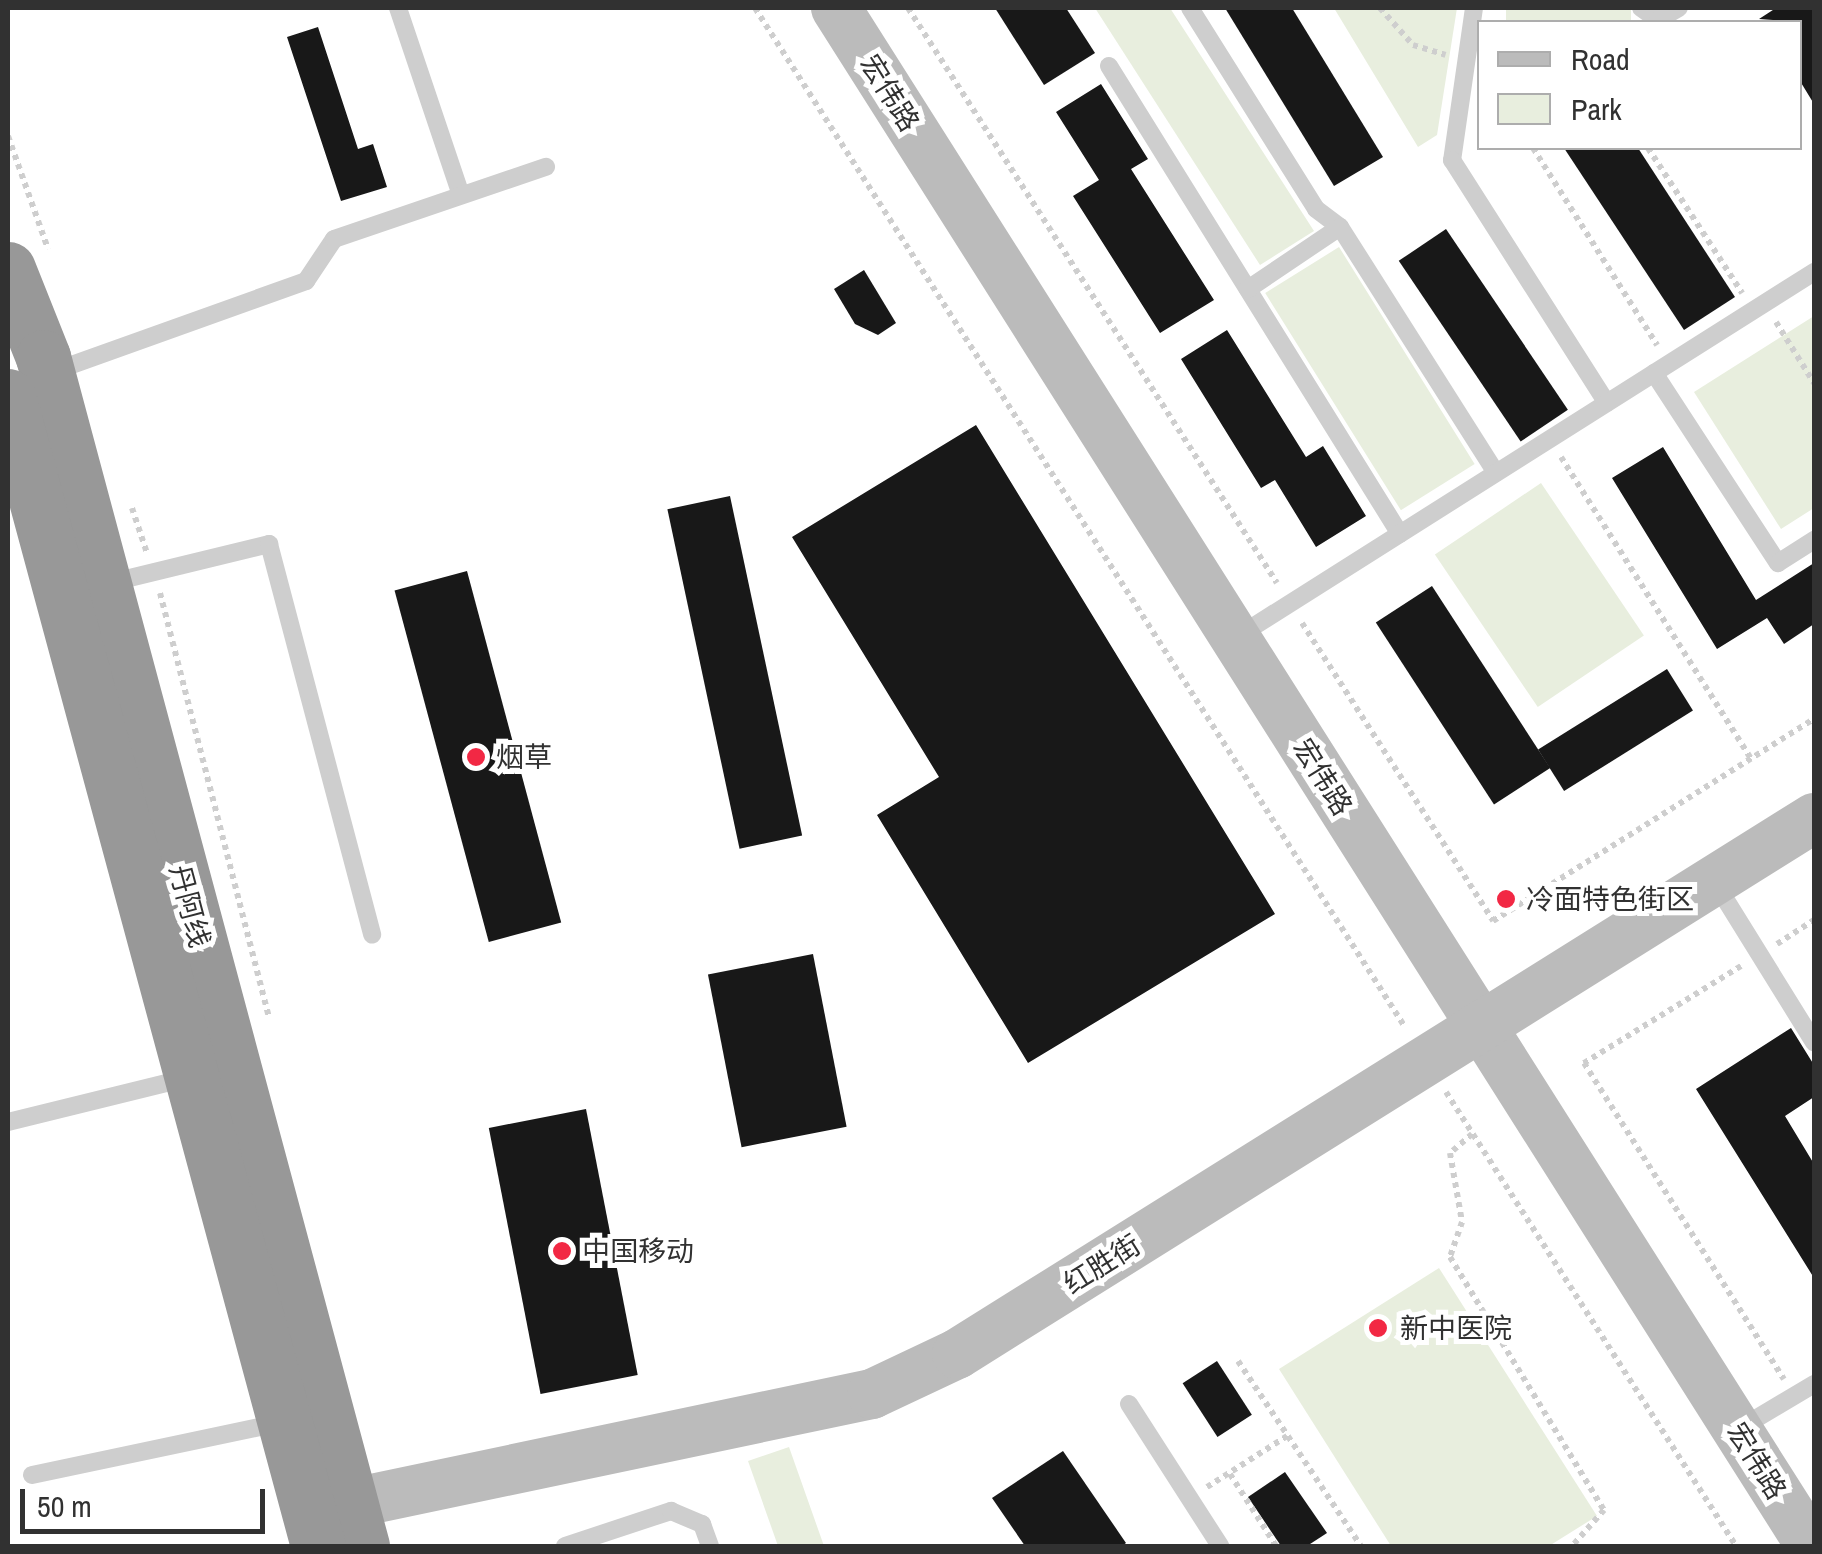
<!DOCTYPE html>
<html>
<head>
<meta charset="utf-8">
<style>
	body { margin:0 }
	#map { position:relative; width:1822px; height:1554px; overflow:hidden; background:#fff; font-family:"Archivo Narrow","Noto Sans SC",sans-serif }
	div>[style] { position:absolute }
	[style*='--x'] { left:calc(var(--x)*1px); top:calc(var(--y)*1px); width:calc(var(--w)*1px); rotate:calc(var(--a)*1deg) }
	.green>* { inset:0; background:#e8eede; transform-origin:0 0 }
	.building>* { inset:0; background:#181818; transform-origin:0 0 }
	.path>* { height:6px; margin-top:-3px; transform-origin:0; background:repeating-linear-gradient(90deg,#cecece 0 5px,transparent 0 10px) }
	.lane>* { height:18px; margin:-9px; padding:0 9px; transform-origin:9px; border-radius:9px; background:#cecece }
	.secondary>* { height:50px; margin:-25px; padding:0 25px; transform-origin:25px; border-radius:25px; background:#bbb }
	.highway>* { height:55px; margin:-27.5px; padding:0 27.5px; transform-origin:27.5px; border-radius:27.5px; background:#989898 }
	.dots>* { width:28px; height:28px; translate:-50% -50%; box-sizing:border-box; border:5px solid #fff; border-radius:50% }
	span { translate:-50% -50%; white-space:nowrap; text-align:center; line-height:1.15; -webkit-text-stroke:10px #fff; paint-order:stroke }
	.street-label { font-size:28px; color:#313131 }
	.poi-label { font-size:28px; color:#313131 }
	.left { translate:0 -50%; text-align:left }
	.frame { position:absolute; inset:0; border:10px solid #313131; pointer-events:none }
	.legend { position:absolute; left:1477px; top:20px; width:325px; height:130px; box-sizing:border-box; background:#fff; border:2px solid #adadad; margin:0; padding:12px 18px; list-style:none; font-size:30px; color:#313131 }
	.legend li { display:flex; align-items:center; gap:20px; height:50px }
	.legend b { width:50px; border:2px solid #adadad }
	.scale { position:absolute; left:20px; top:1489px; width:245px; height:45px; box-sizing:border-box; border:5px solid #313131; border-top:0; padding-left:12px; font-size:30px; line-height:35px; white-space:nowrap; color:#313131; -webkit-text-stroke:8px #fff; paint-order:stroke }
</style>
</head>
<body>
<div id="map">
	<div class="green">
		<div style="clip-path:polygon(1095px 8px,1170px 8px,1314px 231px,1260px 265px)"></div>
		<div style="clip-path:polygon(1334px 8px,1457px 8px,1437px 135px,1418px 147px)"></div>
		<div style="left:1506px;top:8px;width:125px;height:14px"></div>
		<div style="left:1339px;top:247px;width:256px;height:87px;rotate:58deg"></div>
		<div style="clip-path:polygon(1814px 316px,1814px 508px,1781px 529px,1694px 392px)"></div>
		<div style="left:1541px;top:483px;width:184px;height:128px;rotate:56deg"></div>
		<div style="clip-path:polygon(1439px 1268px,1597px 1516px,1549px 1546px,1391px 1546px,1279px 1369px)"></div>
		<div style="clip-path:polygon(789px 1447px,824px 1546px,778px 1546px,748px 1461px)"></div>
	</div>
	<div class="building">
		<div style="clip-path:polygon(995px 8px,1066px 8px,1095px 53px,1044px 85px)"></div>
		<div style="clip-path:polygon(1225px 8px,1292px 8px,1383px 157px,1334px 186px)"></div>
		<div style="clip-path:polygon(1776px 8px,1814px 8px,1814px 104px,1800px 81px,1800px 22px,1759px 19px)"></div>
		<div style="clip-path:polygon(318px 27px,358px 149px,373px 144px,387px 187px,341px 201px,287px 37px)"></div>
		<div style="clip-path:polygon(1101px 84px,1148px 159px,1131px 169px,1214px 300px,1160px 333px,1073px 196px,1099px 180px,1056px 112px)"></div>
		<div style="clip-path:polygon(1564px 148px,1638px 148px,1735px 297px,1684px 330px)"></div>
		<div style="left:1446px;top:229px;width:218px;height:57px;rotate:56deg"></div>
		<div style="clip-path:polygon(864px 270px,896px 323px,878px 335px,855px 324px,834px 289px)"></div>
		<div style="clip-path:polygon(1227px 330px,1306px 457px,1323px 446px,1366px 516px,1316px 547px,1275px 480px,1261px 488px,1181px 359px)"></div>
		<div style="clip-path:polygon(976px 425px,1275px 914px,1028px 1063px,877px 815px,939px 777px,792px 537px)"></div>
		<div style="clip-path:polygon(1663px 447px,1756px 600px,1814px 563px,1814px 624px,1784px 644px,1767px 618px,1717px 649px,1612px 478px)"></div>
		<div style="left:730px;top:496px;width:347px;height:64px;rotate:78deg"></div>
		<div style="left:467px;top:571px;width:364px;height:75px;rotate:75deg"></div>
		<div style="left:1432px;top:586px;width:217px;height:67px;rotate:57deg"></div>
		<div style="left:1667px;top:669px;width:49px;height:152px;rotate:58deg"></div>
		<div style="left:813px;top:954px;width:176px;height:107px;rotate:79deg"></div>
		<div style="clip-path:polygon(1791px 1028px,1814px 1065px,1814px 1097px,1785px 1116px,1814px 1164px,1814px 1278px,1696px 1089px)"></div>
		<div style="left:586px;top:1109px;width:271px;height:99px;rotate:79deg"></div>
		<div style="left:1217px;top:1361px;width:64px;height:41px;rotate:57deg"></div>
		<div style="clip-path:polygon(1063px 1451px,1126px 1543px,1122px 1546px,1025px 1546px,992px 1498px)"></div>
		<div style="clip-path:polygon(1285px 1472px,1327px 1533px,1307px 1546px,1281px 1546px,1248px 1497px)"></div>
	</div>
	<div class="path">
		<div style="--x:755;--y:8;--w:1209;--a:57.47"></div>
		<div style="--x:908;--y:8;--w:683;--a:57.31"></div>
		<div style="--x:1380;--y:8;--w:50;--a:48.3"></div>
		<div style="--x:1413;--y:45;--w:34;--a:17"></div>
		<div style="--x:8;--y:136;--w:120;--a:70.5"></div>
		<div style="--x:1533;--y:148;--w:233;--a:57.8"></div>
		<div style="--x:1648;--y:148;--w:173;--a:57"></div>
		<div style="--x:1776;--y:322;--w:72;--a:58.1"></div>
		<div style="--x:1561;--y:457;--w:357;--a:57.8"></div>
		<div style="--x:132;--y:508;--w:47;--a:71.6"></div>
		<div style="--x:160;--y:593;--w:438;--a:75.6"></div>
		<div style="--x:1302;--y:623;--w:354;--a:57.3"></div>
		<div style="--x:1493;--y:921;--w:379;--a:-32.2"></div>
		<div style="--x:1777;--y:944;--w:44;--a:-33"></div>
		<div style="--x:1741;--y:966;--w:185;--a:148.3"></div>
		<div style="--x:1584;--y:1063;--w:374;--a:57.7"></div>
		<div style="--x:1446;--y:1092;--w:539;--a:57.43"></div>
		<div style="--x:1472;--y:1134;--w:29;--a:139"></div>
		<div style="--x:1450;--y:1153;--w:70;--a:80.1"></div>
		<div style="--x:1462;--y:1222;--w:37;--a:109"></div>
		<div style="--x:1450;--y:1257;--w:296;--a:58.7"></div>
		<div style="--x:1604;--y:1510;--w:48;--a:131.6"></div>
		<div style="--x:1238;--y:1361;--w:222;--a:56.4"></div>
		<div style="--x:1230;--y:1474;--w:85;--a:57.4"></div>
		<div style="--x:1207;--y:1487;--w:95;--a:-32.5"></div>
	</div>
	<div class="lane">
		<div style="--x:398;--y:8;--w:197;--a:71.4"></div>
		<div style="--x:1190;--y:8;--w:237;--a:57.9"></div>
		<div style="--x:1316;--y:209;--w:30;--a:37"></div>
		<div style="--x:1340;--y:227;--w:291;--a:57.6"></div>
		<div style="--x:1474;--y:8;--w:154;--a:98.2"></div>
		<div style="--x:1452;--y:160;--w:288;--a:57.5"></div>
		<div style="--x:1641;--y:8;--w:21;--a:35"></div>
		<div style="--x:1658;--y:20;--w:24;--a:-30"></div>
		<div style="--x:1109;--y:66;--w:551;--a:58.13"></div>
		<div style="--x:1248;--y:289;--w:111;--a:-34"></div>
		<div style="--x:52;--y:372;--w:270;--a:-19.7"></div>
		<div style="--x:306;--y:281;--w:50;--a:-56.3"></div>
		<div style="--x:334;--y:239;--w:224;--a:-18.8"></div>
		<div style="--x:1654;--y:373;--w:227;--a:56.9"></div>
		<div style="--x:1778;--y:563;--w:43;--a:-32.6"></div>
		<div style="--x:109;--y:583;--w:165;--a:-13.7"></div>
		<div style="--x:269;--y:544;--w:404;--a:75.2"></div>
		<div style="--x:1240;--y:635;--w:679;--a:-32.31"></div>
		<div style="--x:1714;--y:881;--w:190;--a:58.2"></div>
		<div style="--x:8;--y:1122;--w:184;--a:-13.8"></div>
		<div style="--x:1129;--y:1404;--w:169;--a:57.3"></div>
		<div style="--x:1742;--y:1427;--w:84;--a:-30.8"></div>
		<div style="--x:32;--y:1475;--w:252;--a:-11.9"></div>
		<div style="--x:565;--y:1546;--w:112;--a:-18.3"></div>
		<div style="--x:671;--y:1511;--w:34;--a:23"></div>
		<div style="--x:702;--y:1524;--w:23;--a:70"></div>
	</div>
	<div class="secondary">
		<div style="--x:836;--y:8;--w:1821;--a:57.63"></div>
		<div style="--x:310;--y:1512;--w:574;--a:-11.86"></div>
		<div style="--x:872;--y:1394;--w:94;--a:-25.2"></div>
		<div style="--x:957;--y:1354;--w:1011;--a:-32.02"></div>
	</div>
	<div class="highway">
		<div style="--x:8;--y:269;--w:95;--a:68.3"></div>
		<div style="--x:43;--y:357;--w:1231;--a:74.98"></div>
		<div style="--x:8;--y:396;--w:1191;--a:74.91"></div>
	</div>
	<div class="dots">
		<div style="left:476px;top:757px;background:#f22844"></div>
		<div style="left:1506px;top:899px;background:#f22844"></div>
		<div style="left:562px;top:1251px;background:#f22844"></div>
		<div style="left:1378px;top:1328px;background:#f22844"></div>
	</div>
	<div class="street-label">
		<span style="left:890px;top:93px;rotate:58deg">宏伟路</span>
		<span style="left:1323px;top:777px;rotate:58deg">宏伟路</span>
		<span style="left:190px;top:906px;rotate:75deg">丹阿线</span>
		<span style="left:1102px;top:1264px;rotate:-32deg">红胜街</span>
		<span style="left:1757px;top:1461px;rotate:58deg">宏伟路</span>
	</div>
	<div class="poi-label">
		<span class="left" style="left:496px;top:757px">烟草</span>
		<span class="left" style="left:1526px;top:899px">冷面特色街区</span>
		<span class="left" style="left:582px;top:1251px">中国移动</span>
		<span class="left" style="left:1400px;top:1328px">新中医院</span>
	</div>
	<div class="frame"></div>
	<ul class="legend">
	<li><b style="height:12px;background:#bbb"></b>Road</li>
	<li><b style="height:28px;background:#e8eede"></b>Park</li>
	</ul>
	<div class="scale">50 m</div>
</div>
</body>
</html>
